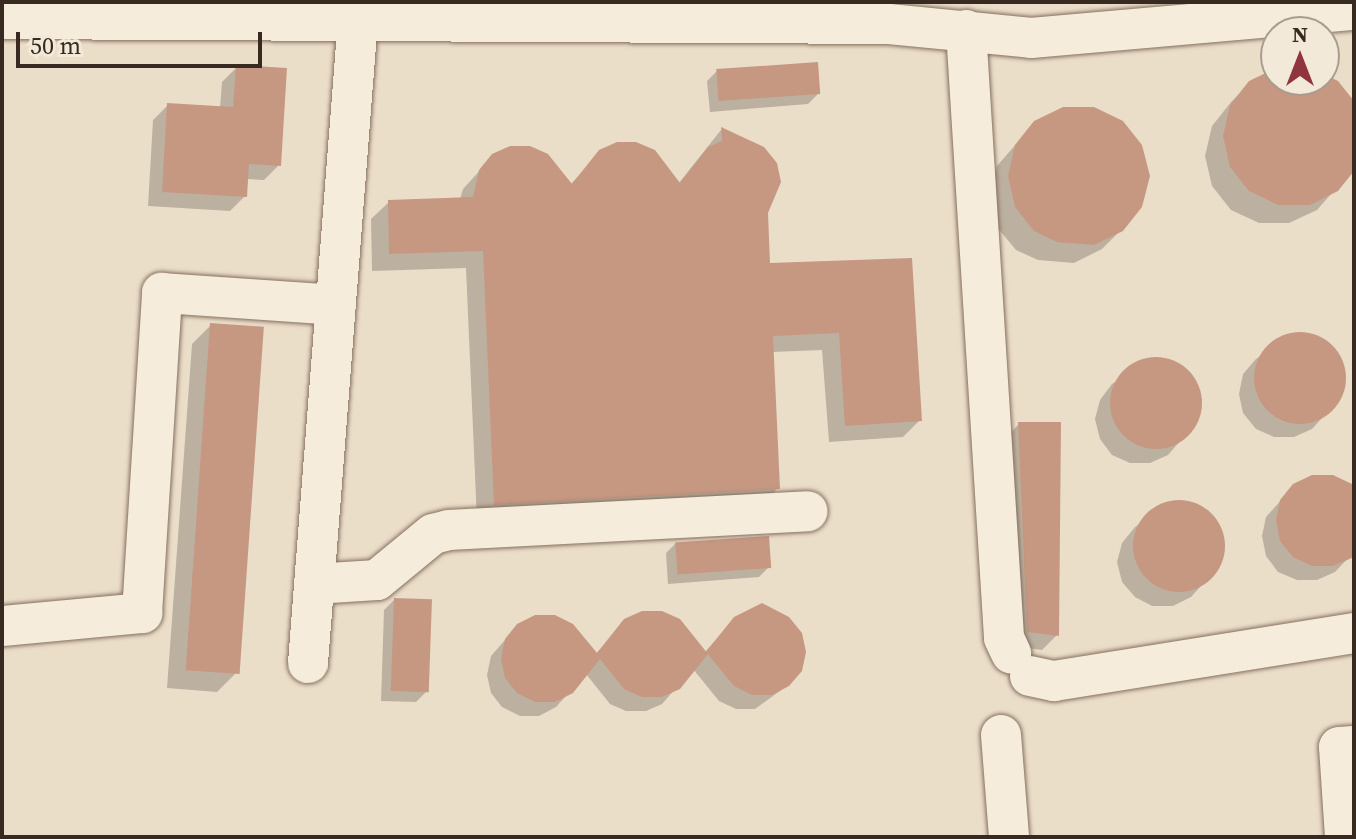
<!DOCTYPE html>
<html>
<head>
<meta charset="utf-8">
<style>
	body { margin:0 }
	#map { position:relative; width:1356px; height:839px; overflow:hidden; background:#ebdec9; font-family:"Source Serif 4",serif }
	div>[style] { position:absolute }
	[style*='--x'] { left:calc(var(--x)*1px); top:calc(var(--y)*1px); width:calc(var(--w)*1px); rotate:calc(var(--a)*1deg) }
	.shadow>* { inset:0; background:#0003 }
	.building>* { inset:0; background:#c69882; transform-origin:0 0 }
	.round { border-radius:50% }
	.roads { filter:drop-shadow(0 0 2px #86705f) drop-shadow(0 0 2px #86705f) }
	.minor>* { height:40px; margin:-20px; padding:0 20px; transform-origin:20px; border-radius:20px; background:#f6ecdc }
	span { translate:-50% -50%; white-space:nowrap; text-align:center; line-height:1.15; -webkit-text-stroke:7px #f3e9d8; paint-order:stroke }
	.frame { position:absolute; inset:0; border:4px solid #382a21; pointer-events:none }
	.north { position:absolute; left:1260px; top:16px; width:80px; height:80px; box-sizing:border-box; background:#f3e9d8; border:2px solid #a89d8f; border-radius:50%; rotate:0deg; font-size:22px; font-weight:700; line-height:32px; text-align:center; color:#382a21 }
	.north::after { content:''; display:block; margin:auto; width:28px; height:36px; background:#90343d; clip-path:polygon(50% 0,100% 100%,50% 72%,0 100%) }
	.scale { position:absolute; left:16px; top:32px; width:246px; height:36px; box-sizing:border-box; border:4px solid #382a21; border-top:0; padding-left:10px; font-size:24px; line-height:28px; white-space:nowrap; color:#382a21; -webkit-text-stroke:6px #f3e9d8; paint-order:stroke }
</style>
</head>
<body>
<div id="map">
	<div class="shadow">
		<div style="clip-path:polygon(237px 67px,279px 165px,264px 180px,246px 179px,245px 196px,230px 211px,148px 206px,153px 120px,168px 105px,220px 108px,222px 82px)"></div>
		<div style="clip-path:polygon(717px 71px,818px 94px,808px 104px,710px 112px,707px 81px)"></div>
		<div style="clip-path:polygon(1276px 71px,1276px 80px,1324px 76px,1354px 104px,1354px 168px,1317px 210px,1289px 223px,1259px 223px,1231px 210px,1212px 186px,1205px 156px,1212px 126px,1231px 102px,1251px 83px)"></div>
		<div style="clip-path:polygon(1035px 122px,1121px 230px,1102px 249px,1074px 263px,1038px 260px,1016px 250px,996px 226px,990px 196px,997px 166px)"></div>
		<div style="clip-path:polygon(721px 130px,766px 212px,768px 265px,910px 260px,920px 420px,903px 437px,829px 442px,822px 350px,772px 352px,777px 489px,760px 506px,477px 521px,466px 268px,372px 271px,371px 219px,389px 202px,460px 199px,463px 189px,493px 156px,570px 185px,600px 152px,678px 184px)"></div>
		<div style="clip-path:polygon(211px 325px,236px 673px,217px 692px,167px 688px,192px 344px)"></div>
		<div style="clip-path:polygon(1290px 334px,1310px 334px,1328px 343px,1341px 358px,1345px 378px,1341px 397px,1312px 429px,1294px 437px,1274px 437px,1256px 429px,1243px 413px,1239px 394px,1243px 374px,1256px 359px)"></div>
		<div style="clip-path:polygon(1146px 360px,1166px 360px,1184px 368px,1196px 384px,1201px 403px,1196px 423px,1168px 455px,1150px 463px,1130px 463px,1112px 455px,1100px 439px,1095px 419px,1100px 400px,1112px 384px)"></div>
		<div style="clip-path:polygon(1019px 424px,1057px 635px,1042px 650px,1013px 646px,1004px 439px)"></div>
		<div style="clip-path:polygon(1294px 486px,1354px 489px,1354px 552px,1335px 572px,1317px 580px,1297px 580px,1278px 572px,1266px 556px,1262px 536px,1266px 517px)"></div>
		<div style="clip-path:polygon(1168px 502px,1189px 502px,1207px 511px,1219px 527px,1224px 546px,1219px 566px,1191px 597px,1173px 606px,1152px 606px,1135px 597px,1122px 582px,1117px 562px,1122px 543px,1135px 527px)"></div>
		<div style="clip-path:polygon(676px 543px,769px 567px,759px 577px,668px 584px,666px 553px)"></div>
		<div style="clip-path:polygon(394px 600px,426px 692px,416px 702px,381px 701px,384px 610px)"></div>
		<div style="clip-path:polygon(735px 618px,788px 685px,755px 709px,736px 709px,719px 701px,693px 669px,662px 704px,646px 711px,626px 711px,610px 704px,586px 674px,556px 707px,539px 716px,520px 716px,502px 707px,491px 693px,487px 675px,491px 656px,518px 625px,595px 655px,625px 621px,704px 653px)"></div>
	</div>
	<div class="building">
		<div style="left:818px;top:62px;width:32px;height:102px;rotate:86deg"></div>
		<div style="clip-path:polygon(236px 65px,287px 68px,281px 166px,249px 164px,247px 197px,162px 192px,167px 103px,233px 107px)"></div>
		<div style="clip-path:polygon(1276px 68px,1276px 80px,1324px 80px,1324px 74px,1338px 81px,1354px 101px,1354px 171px,1338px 191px,1310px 205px,1278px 205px,1249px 191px,1230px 167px,1223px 136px,1230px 105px,1249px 81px)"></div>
		<div style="clip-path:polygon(1063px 107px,1094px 107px,1123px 121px,1142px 145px,1150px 176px,1142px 207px,1123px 231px,1094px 245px,1057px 242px,1034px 231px,1015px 207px,1008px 176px,1015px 145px,1034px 121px)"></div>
		<div style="clip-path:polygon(721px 127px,764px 147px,777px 163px,781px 182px,768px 213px,770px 263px,912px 258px,922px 421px,845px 426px,839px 333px,773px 336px,780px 489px,494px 505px,483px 251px,389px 254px,388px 200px,473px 197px,479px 170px,492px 154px,510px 146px,530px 146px,548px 154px,572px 184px,599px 150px,617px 142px,636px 142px,655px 150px,680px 183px,708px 147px,722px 141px)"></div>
		<div style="left:210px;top:323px;width:54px;height:348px;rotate:4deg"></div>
		<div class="round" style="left:1254px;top:332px;width:92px;height:92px"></div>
		<div class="round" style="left:1110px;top:357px;width:92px;height:92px"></div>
		<div style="clip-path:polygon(1018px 422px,1061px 422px,1059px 636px,1027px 632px)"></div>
		<div style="clip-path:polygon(1312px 475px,1333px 475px,1354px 485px,1354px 557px,1333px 566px,1312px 566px,1293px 557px,1280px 541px,1276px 520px,1280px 500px,1293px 484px)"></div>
		<div class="round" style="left:1133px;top:500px;width:92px;height:92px"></div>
		<div style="left:769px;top:536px;width:32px;height:94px;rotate:86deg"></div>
		<div style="left:394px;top:598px;width:38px;height:93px;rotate:2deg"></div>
		<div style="clip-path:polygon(762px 603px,789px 617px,802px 633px,806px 652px,802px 671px,789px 686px,772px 695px,752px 695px,734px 686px,706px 652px,734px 617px)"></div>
		<div style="clip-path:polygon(642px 611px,662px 611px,680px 619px,708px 654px,680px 689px,662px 697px,642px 697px,624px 689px,600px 659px,573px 693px,555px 702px,535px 702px,517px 693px,505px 678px,501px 659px,505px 639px,517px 624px,535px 615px,555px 615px,573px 624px,597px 653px,624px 619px)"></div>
	</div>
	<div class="roads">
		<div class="minor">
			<div style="--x:2;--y:19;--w:887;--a:0.32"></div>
			<div style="--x:889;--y:24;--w:143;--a:5.6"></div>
			<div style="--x:1031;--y:38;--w:324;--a:-5"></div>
			<div style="--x:966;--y:30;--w:609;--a:86.42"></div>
			<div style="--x:1004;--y:638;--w:17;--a:65"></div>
			<div style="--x:314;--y:584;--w:63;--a:-3.6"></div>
			<div style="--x:377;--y:580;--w:72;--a:-39.4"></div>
			<div style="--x:433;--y:534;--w:16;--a:-14"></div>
			<div style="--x:449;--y:530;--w:359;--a:-3"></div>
			<div style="--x:2;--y:626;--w:141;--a:-5.3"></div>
			<div style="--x:142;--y:613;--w:321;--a:-86.4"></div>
			<div style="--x:162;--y:293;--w:174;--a:3.9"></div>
			<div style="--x:308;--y:663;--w:646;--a:-85.56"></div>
			<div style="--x:1030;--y:676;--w:25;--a:12"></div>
			<div style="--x:1054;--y:681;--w:304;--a:-9.1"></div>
			<div style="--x:1001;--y:735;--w:102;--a:85.5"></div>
			<div style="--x:1345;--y:837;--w:90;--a:-93.8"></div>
			<div style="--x:1339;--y:747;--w:15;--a:-4"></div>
		</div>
	</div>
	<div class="frame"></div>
	<div class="north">N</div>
	<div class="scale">50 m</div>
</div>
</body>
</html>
